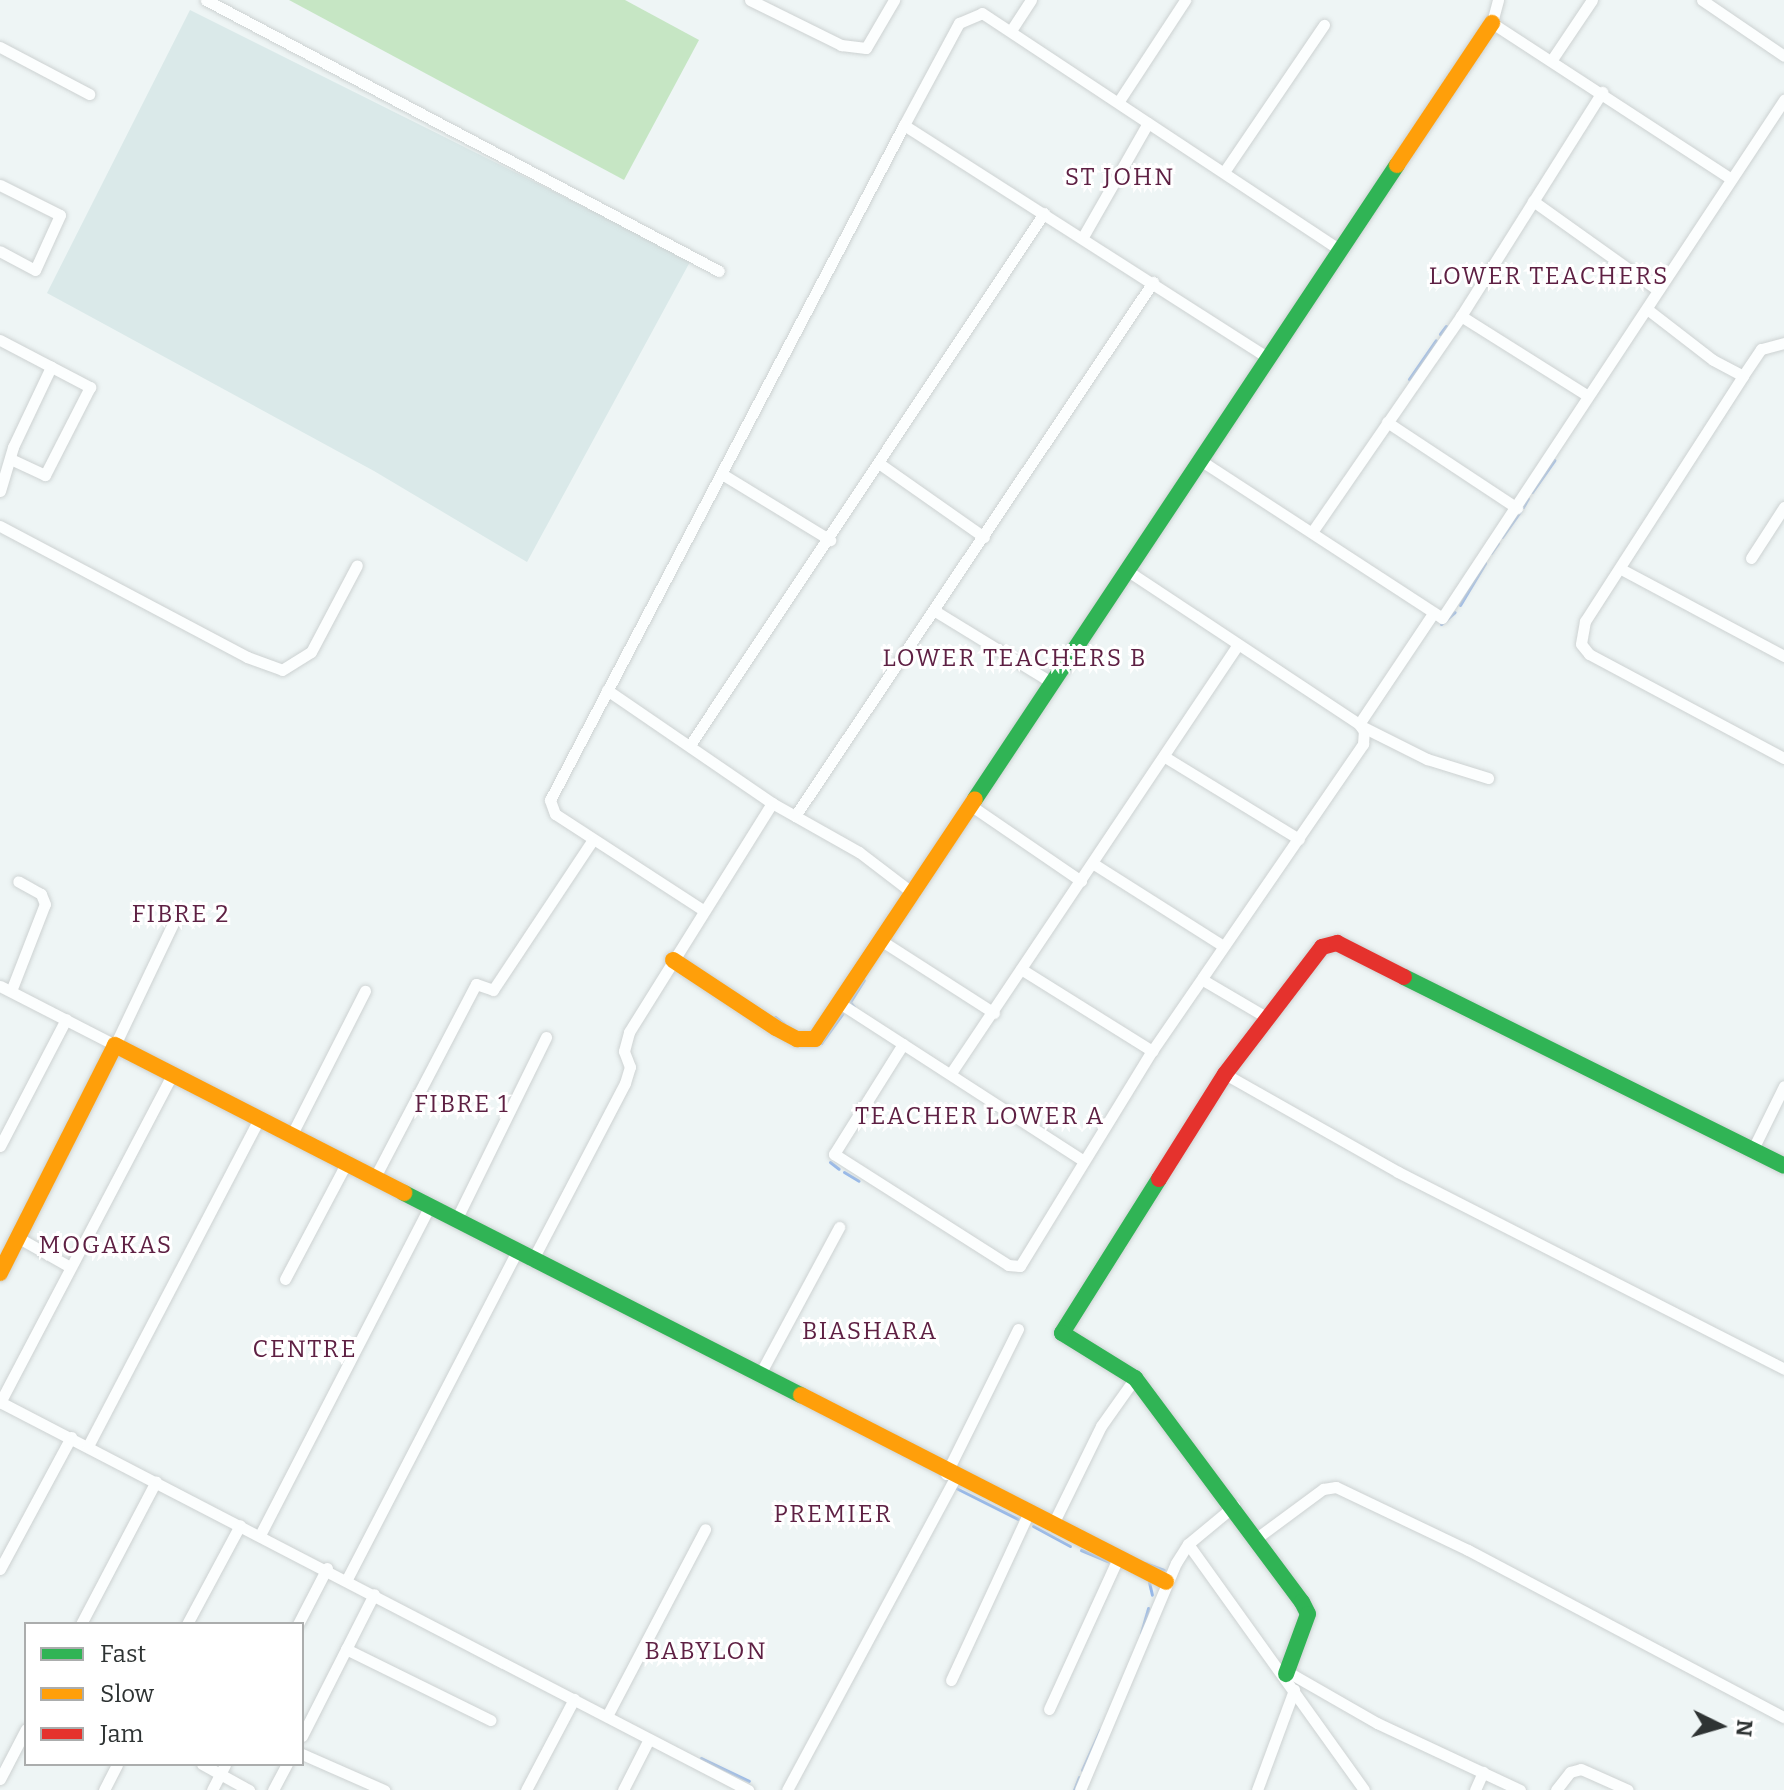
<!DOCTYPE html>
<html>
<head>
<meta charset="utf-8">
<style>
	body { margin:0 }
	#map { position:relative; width:1784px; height:1790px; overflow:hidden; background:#eef5f5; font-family:Bitter,serif }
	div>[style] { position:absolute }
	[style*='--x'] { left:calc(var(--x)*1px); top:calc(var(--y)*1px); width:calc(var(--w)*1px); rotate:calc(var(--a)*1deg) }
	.built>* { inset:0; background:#dae9e9 }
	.green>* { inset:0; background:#c6e6c4 }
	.stream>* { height:3px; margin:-1.5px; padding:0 1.5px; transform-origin:1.5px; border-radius:1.5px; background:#94b7ea }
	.roads { filter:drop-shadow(0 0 2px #cdd2d2) drop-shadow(0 0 2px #cdd2d2) }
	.street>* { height:11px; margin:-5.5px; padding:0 5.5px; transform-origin:5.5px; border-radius:5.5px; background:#fcfefe }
	.fast>* { height:16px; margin:-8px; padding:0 8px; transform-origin:8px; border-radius:8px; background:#30b455 }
	.slow>* { height:16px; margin:-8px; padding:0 8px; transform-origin:8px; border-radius:8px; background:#ff9f0a }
	.jam>* { height:16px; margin:-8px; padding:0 8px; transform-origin:8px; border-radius:8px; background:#e5322d }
	span { translate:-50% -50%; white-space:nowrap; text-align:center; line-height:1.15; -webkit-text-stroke:6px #fff; paint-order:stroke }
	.quarter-label { font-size:24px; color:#5e2043; letter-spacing:2px }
	.legend { position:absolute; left:24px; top:1622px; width:280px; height:144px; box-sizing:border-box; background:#fff; border:2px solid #abadad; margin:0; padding:10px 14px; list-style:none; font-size:24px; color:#2e3333 }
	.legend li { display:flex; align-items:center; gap:16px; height:40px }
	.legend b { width:40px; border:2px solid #abadad }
	.north { position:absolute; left:1680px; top:1686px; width:80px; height:80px; -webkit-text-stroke:6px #fff; paint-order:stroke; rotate:95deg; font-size:22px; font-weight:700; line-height:32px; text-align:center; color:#2e3333 }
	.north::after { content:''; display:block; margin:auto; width:28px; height:36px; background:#2e3333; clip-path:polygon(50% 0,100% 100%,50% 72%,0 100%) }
</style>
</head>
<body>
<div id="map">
	<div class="built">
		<div style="clip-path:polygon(190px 10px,691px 260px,527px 562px,374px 471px,47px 293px)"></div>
	</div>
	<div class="green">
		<div style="clip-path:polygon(289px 0,625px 0,699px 40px,624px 180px)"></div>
	</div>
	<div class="stream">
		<div style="--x:1440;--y:334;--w:10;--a:-53"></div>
		<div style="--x:1409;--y:379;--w:47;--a:-55.3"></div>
		<div style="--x:1532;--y:492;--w:39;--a:-55"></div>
		<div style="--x:1523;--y:507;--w:10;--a:-61"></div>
		<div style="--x:1502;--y:537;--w:32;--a:-55"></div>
		<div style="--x:1491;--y:553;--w:12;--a:-55"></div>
		<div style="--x:1460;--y:605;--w:49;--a:-59.2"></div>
		<div style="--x:1441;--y:624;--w:18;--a:-41"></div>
		<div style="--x:854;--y:1007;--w:6;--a:-129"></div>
		<div style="--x:850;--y:1002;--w:26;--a:-58"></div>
		<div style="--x:775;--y:1017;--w:11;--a:38"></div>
		<div style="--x:821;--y:1043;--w:36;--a:-54"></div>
		<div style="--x:830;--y:1162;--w:11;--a:38"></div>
		<div style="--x:844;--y:1172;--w:17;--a:31"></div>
		<div style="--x:956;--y:1488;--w:69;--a:26.6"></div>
		<div style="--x:1033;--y:1526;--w:42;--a:28.4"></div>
		<div style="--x:1081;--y:1550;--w:30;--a:23"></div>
		<div style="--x:1145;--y:1563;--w:20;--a:20"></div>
		<div style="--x:1149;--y:1582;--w:13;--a:77"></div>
		<div style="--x:1141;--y:1633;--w:26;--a:-74"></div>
		<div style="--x:701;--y:1758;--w:53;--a:25.6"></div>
		<div style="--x:1082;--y:1770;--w:44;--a:-65.8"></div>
		<div style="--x:1074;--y:1790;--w:14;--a:-69"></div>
	</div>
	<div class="roads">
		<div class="street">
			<div style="--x:206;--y:0;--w:580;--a:27.85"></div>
			<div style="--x:750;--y:0;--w:102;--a:26.3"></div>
			<div style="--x:841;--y:45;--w:25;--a:7"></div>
			<div style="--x:866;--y:48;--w:56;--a:-59.7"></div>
			<div style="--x:1498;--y:0;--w:24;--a:105"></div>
			<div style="--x:1492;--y:23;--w:285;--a:33.1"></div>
			<div style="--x:1702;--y:0;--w:99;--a:34.3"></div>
			<div style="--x:1012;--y:29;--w:35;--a:-57"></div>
			<div style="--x:0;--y:47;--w:101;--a:27.8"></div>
			<div style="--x:1553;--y:58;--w:70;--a:-56.1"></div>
			<div style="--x:1119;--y:101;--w:121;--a:-56.8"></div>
			<div style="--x:904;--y:125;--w:116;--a:-61.7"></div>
			<div style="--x:959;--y:23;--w:25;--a:-23"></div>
			<div style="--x:982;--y:13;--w:431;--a:33.5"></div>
			<div style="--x:1224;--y:172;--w:178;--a:-55.8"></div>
			<div style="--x:0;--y:185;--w:67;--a:26.6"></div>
			<div style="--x:60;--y:215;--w:60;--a:114.4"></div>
			<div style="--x:35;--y:270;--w:40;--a:-152"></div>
			<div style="--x:1533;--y:201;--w:153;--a:35.5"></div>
			<div style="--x:1084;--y:235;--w:129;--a:-60.3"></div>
			<div style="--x:1647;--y:309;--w:83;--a:37.7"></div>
			<div style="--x:1713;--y:360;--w:34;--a:28"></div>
			<div style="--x:1461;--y:316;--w:150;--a:32.2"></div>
			<div style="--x:0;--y:340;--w:102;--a:27.6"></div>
			<div style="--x:90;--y:387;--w:99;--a:117.1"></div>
			<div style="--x:45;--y:475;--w:38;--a:-155"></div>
			<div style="--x:1784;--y:343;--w:24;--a:165"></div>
			<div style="--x:1761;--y:349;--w:32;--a:124"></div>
			<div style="--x:1743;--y:376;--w:292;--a:122.8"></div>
			<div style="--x:1585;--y:621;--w:23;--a:100"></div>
			<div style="--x:1581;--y:644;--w:13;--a:51"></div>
			<div style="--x:1589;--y:654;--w:221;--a:28.1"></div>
			<div style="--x:1387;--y:422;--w:156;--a:33.5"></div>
			<div style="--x:1203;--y:462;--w:285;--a:33.1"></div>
			<div style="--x:1442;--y:618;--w:621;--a:-56.57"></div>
			<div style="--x:880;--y:464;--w:127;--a:35.1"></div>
			<div style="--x:722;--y:474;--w:127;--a:31.4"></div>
			<div style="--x:0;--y:491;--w:46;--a:-73.5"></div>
			<div style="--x:13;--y:447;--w:89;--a:-64.6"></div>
			<div style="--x:0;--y:526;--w:280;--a:27.9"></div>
			<div style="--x:247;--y:657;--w:37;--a:20"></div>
			<div style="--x:282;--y:670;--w:34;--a:-32"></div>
			<div style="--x:311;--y:652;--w:98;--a:-62.1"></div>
			<div style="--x:1312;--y:532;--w:262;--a:-55.4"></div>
			<div style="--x:1461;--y:316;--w:265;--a:-57.8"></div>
			<div style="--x:1751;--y:558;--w:61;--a:-57.1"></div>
			<div style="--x:1621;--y:569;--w:185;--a:28.1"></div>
			<div style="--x:935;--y:611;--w:136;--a:31.5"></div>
			<div style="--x:607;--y:690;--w:200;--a:34.4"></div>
			<div style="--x:772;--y:803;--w:100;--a:29.4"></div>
			<div style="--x:859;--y:852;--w:69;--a:37.4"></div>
			<div style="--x:1359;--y:724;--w:131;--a:-56.2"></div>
			<div style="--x:1363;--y:727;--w:72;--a:26.6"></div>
			<div style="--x:1427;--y:759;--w:64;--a:17.3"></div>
			<div style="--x:690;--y:745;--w:639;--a:-56.36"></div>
			<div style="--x:1165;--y:757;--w:157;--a:31.5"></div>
			<div style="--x:973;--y:807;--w:131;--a:34.4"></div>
			<div style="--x:795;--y:816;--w:643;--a:-56.16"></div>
			<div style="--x:1094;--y:864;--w:153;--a:32.4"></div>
			<div style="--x:703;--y:910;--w:176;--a:-147"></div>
			<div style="--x:555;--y:814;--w:15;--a:-110"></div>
			<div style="--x:550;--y:800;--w:762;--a:-62.33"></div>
			<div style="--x:904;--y:125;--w:431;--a:32.6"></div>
			<div style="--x:882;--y:941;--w:133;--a:32.7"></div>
			<div style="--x:1021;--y:969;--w:155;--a:32"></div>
			<div style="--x:1203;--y:980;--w:73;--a:30.4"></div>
			<div style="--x:0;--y:986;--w:129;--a:27.2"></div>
			<div style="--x:115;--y:1045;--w:140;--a:-64.5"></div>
			<div style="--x:11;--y:991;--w:93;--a:-68.7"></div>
			<div style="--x:45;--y:904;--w:11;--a:-112"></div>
			<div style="--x:41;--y:894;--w:26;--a:-151"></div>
			<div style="--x:841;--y:1004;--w:289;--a:32.9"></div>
			<div style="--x:903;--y:1044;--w:130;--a:122.1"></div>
			<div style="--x:834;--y:1154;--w:206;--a:32.5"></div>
			<div style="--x:1008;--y:1265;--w:12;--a:5"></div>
			<div style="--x:1020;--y:1266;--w:252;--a:-58.5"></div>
			<div style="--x:1152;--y:1051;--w:373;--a:-55.5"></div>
			<div style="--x:1363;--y:744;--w:13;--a:-86"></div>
			<div style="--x:1364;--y:731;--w:9;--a:-126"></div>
			<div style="--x:1359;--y:724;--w:279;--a:-146.5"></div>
			<div style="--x:173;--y:1073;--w:372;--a:117.7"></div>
			<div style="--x:0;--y:1402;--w:843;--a:27.42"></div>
			<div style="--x:951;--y:1073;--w:514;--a:-56.19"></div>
			<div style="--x:1225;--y:1074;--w:199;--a:29.5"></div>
			<div style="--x:1398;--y:1172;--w:433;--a:27"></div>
			<div style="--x:291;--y:1136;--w:163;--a:-63"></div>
			<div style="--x:0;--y:1146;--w:143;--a:-62.5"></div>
			<div style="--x:1753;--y:1149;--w:70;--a:-63.8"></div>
			<div style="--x:374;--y:1179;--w:220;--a:-62.4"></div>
			<div style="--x:476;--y:984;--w:18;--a:19"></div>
			<div style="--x:493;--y:990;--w:179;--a:-56.4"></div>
			<div style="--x:456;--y:1220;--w:204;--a:-63.8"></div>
			<div style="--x:17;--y:1237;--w:61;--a:29.5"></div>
			<div style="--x:532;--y:1261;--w:201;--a:-62.4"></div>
			<div style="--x:625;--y:1083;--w:17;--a:-73"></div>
			<div style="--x:630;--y:1067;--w:17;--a:-111"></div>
			<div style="--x:624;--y:1051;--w:20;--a:-75"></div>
			<div style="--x:629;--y:1032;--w:270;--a:-58"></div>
			<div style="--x:285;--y:1279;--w:130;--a:-62.1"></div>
			<div style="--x:760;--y:1374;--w:167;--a:-61.7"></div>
			<div style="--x:88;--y:1446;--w:369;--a:-62.4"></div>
			<div style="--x:946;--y:1474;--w:162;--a:-63.6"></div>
			<div style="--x:1052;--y:1526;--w:111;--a:-63.9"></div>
			<div style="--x:1101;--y:1426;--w:59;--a:-54.7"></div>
			<div style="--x:260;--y:1535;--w:371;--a:-62.7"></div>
			<div style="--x:1254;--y:1540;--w:86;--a:-36.5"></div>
			<div style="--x:1323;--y:1489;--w:13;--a:-9"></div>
			<div style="--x:1336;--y:1487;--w:146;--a:25.5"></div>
			<div style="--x:1468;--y:1550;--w:357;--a:27.9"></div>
			<div style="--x:1188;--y:1544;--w:302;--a:54.4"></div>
			<div style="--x:0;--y:1569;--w:150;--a:-61.7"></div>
			<div style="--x:347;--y:1579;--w:367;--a:-62.6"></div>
			<div style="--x:81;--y:1624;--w:161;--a:-62.3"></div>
			<div style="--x:187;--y:1624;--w:112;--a:-61.8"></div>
			<div style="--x:298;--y:1624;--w:63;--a:-62.6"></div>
			<div style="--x:346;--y:1649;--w:161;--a:26.2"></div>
			<div style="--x:1288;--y:1672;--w:103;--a:29.8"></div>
			<div style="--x:1377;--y:1723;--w:158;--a:25.1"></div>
			<div style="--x:951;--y:1680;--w:183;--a:-65.1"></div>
			<div style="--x:1049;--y:1709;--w:166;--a:-65.4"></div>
			<div style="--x:607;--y:1716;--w:211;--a:-62.3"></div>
			<div style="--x:302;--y:1736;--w:159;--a:-63.1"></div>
			<div style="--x:302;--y:1754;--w:90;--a:23.7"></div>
			<div style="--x:202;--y:1764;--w:54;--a:29"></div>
			<div style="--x:0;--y:1779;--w:56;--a:-62.5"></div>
			<div style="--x:104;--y:1790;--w:29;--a:-63"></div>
			<div style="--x:212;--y:1790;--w:29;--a:-63"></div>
			<div style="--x:273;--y:1790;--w:30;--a:-62"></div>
			<div style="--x:526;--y:1790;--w:103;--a:-62.2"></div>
			<div style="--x:623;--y:1790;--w:57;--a:-63"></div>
			<div style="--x:787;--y:1790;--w:354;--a:-61.7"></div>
			<div style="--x:1080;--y:1790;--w:246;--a:-67.1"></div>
			<div style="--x:1176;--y:1563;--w:22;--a:-58"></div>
			<div style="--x:1188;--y:1544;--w:60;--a:-39.6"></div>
			<div style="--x:1257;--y:1790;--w:107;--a:-69.7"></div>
			<div style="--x:1475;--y:1790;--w:20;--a:-66"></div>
			<div style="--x:1556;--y:1790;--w:23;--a:-52"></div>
			<div style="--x:1570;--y:1772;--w:11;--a:-15"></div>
			<div style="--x:1581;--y:1769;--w:51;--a:24.1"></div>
		</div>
		<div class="fast">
			<div style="--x:975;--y:799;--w:762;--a:-56.35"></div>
			<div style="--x:1404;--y:977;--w:424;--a:26.4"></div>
			<div style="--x:1159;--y:1179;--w:182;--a:122.2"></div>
			<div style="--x:1062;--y:1333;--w:86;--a:31.7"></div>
			<div style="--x:1135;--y:1378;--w:279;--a:53.3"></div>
			<div style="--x:1302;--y:1602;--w:13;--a:63"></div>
			<div style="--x:1308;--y:1614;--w:64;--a:110.1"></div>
			<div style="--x:404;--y:1193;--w:445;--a:27"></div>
		</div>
		<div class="slow">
			<div style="--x:1397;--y:165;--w:171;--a:-56.2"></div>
			<div style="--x:673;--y:960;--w:123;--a:33.4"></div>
			<div style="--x:776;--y:1028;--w:24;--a:28"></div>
			<div style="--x:797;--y:1039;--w:18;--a:0"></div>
			<div style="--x:815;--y:1039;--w:288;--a:-56.3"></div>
			<div style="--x:0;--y:1273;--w:255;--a:-63.2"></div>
			<div style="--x:115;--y:1045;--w:325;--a:27.1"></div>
			<div style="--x:801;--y:1395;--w:410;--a:27.1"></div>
		</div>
		<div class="jam">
			<div style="--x:1159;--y:1179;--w:124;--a:-57.8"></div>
			<div style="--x:1225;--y:1074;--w:160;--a:-52.6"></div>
			<div style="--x:1322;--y:947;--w:16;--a:-15"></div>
			<div style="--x:1337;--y:943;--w:75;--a:26.9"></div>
		</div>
	</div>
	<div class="quarter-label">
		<span style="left:1120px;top:178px">ST JOHN</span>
		<span style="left:1549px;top:277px">LOWER TEACHERS</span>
		<span style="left:1015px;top:659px">LOWER TEACHERS B</span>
		<span style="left:181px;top:915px">FIBRE 2</span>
		<span style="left:462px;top:1105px">FIBRE 1</span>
		<span style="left:980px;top:1117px">TEACHER LOWER A</span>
		<span style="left:106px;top:1246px">MOGAKAS</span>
		<span style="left:870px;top:1332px">BIASHARA</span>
		<span style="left:305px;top:1350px">CENTRE</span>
		<span style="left:833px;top:1515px">PREMIER</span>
		<span style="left:706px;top:1652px">BABYLON</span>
	</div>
	<ul class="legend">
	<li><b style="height:10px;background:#30b455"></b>Fast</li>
	<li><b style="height:10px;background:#ff9f0a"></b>Slow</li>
	<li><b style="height:10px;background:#e5322d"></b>Jam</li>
	</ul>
	<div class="north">N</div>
</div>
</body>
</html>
